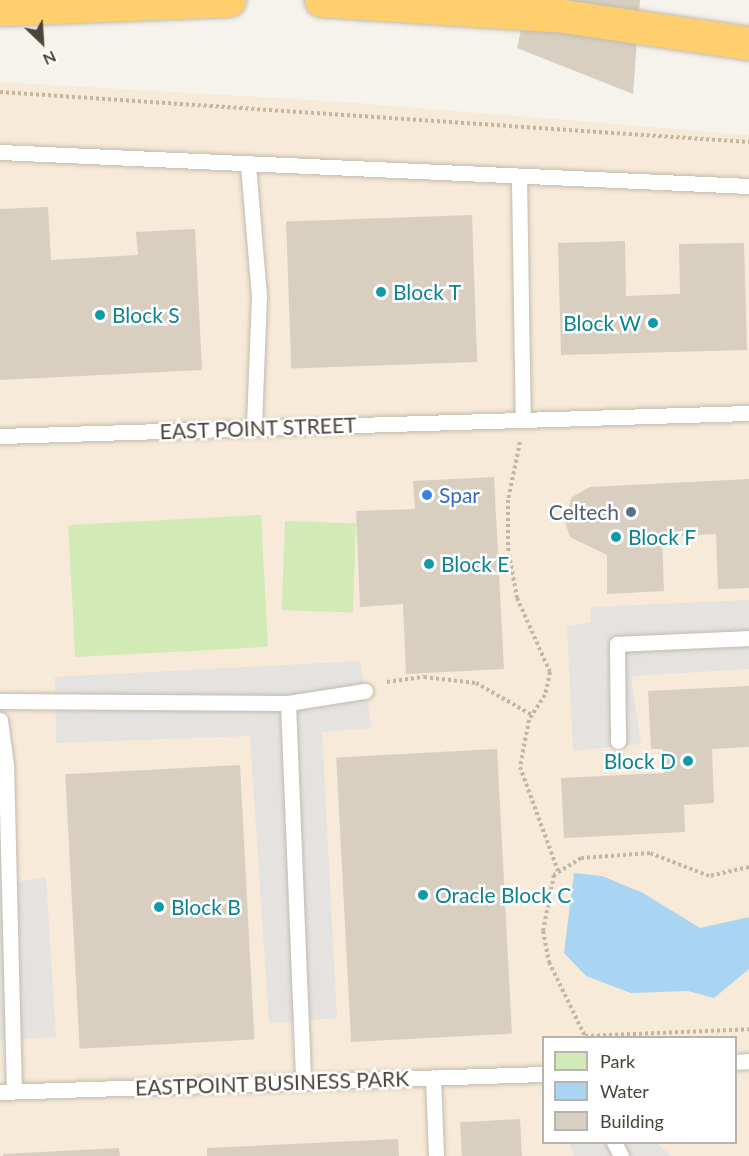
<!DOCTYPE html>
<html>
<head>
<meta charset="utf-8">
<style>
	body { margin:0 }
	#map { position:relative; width:749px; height:1156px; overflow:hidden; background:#f6f3ec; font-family:Lato,sans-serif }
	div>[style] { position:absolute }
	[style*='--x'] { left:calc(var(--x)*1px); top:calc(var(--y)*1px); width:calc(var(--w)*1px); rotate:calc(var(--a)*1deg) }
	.commercial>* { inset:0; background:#f7ead8 }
	.green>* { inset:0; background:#d2eab5; transform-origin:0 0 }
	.parking>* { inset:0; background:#e5e3e0 }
	.water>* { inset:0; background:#a9d4f2 }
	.building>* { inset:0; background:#d8cfc1; transform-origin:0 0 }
	.path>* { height:4px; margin-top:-2px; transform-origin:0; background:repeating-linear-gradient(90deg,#c4b79f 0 3px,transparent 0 6px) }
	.roads { filter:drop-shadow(0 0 2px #c2bbae) drop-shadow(0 0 2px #c2bbae) }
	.lane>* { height:15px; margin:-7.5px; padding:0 7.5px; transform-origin:7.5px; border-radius:7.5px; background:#fff }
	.highway>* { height:33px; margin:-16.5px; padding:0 16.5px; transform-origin:16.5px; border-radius:16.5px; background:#ffcf6e }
	.dots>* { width:16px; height:16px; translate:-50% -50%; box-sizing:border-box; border:3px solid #fff; border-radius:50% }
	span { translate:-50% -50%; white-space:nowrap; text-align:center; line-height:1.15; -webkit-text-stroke:5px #fff; paint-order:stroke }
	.culture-label { font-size:21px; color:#0d838f }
	.left { translate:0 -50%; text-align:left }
	.right { translate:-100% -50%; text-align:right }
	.street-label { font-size:21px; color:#4b4439 }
	.shop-label { font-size:21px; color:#366cbe }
	.service-label { font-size:21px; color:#4e5e75 }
	.legend { position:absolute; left:542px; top:1036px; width:195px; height:108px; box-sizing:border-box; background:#fff; border:2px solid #b7b4b0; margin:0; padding:8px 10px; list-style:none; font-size:18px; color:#4b4439 }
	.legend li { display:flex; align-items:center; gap:12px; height:30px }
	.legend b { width:30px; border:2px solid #b7b4b0 }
	.north { position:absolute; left:12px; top:12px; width:60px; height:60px; -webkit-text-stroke:4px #fff; paint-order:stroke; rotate:155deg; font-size:16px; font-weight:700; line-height:24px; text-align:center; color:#4b4439 }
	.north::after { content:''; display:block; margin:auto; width:21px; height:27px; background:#4b4439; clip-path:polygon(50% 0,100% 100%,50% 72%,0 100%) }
</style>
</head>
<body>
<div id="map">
	<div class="commercial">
		<div style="clip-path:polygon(evenodd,0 82px,346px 102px,749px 135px,749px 1156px,0 1156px,0 82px,544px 1038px,736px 1038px,736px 1142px,544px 1142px,544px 1038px)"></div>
	</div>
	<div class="green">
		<div style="left:261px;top:515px;width:132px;height:193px;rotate:87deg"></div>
		<div style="left:285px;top:521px;width:71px;height:89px;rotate:2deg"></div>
	</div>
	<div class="parking">
		<div style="clip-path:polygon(749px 600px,749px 669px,631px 676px,641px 744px,573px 751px,567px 627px,591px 622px,590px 607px)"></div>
		<div style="clip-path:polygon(360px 661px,372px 728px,322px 732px,337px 1018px,269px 1023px,250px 736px,56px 743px,55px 677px)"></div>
		<div style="clip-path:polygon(0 839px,7px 839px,9px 883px,46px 877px,56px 1037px,0 1041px)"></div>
		<div style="clip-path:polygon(569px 1143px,656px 1143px,672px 1156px,574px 1156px)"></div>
	</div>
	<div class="water">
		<div style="clip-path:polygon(574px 873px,602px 876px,643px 893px,700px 928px,749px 917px,749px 969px,714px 998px,688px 991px,631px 993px,586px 976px,564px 953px)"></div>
	</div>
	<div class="building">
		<div style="clip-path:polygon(528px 0,640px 0,633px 94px,517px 48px)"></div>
		<div style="clip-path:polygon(48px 207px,51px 260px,138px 255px,136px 232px,195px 229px,202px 370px,0 380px,0 209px)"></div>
		<div style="left:472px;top:215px;width:147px;height:186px;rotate:88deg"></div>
		<div style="clip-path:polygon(625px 241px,626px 296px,680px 294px,679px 244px,744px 243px,747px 350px,561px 355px,558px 243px)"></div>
		<div style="clip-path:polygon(494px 477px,504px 669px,406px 674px,403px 604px,360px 607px,356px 511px,415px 509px,413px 481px)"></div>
		<div style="clip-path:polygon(749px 479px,749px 588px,718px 589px,716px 534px,662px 537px,664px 591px,607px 594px,607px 555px,570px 537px,564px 519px,572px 497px,590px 487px)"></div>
		<div style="clip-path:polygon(749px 686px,749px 747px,712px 749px,714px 803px,684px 805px,685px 832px,564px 838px,561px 778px,664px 773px,663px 749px,651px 749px,648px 691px)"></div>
		<div style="left:497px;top:749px;width:285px;height:161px;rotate:87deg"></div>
		<div style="left:240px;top:765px;width:275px;height:175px;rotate:87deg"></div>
		<div style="left:520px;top:1119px;width:37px;height:60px;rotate:87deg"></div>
		<div style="clip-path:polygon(398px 1139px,399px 1156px,207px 1156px,207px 1148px)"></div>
		<div style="clip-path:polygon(119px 1148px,120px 1156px,3px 1156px,3px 1154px)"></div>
	</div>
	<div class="path">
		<div style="--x:0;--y:92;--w:751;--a:3.82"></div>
		<div style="--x:520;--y:442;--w:59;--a:101.7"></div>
		<div style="--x:508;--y:500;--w:48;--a:90"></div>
		<div style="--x:508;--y:548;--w:51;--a:79.8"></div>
		<div style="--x:517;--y:598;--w:81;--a:66"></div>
		<div style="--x:550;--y:672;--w:24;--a:102"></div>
		<div style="--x:545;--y:695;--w:30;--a:123"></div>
		<div style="--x:529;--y:720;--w:48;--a:100.8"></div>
		<div style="--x:520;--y:767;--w:111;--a:69.9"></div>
		<div style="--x:387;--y:682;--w:37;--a:-8"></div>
		<div style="--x:424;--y:677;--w:52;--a:6.6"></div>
		<div style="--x:476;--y:683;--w:64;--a:29.7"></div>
		<div style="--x:749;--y:867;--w:41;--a:167.3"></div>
		<div style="--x:709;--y:876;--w:63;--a:-158.7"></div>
		<div style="--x:650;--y:853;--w:69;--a:175.9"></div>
		<div style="--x:581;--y:858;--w:32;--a:148"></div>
		<div style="--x:554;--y:875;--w:57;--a:101.1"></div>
		<div style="--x:543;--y:931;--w:32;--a:79"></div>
		<div style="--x:549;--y:962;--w:82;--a:64.1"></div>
		<div style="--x:585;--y:1036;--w:164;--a:-2.4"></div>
	</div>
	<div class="roads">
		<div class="lane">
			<div style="--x:0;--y:152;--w:750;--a:2.6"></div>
			<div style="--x:248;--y:165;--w:130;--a:85.2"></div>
			<div style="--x:259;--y:295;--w:133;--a:92.2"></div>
			<div style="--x:519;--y:178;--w:242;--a:89.1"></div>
			<div style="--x:0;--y:436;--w:749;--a:-1.76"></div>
			<div style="--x:0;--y:701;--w:288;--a:0.4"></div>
			<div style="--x:288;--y:703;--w:78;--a:-8.9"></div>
			<div style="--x:288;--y:703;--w:379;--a:87.7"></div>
			<div style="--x:0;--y:720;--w:45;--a:82.4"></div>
			<div style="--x:6;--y:765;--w:326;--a:88.6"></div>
			<div style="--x:618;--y:741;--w:97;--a:-90.6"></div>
			<div style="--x:617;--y:644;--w:132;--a:-2.6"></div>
			<div style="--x:736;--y:1062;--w:13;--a:-4"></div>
			<div style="--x:433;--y:1077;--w:79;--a:87.8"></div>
			<div style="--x:0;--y:1092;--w:544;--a:-1.9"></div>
			<div style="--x:614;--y:1142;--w:16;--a:63"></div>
		</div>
		<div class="highway">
			<div style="--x:321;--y:0;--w:235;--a:3.7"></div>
			<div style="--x:556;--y:15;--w:195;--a:8.3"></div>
			<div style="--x:0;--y:9;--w:229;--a:-2.3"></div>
		</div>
	</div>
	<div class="dots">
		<div style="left:381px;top:292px;background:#0f9aa8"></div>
		<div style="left:100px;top:315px;background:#0f9aa8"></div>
		<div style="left:653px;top:323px;background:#0f9aa8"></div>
		<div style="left:427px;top:495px;background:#3f7fe0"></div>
		<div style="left:631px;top:512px;background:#5c6f8a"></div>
		<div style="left:616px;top:537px;background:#0f9aa8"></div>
		<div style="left:429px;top:564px;background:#0f9aa8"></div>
		<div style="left:688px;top:761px;background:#0f9aa8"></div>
		<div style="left:423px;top:895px;background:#0f9aa8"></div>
		<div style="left:159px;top:907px;background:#0f9aa8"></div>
	</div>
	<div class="culture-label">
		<span class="left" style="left:393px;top:292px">Block T</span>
		<span class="left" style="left:112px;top:315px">Block S</span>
		<span class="right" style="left:641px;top:323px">Block W</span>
		<span class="left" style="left:628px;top:537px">Block F</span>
		<span class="left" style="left:441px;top:564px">Block E</span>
		<span class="right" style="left:676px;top:761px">Block D</span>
		<span class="left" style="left:435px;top:895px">Oracle Block C</span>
		<span class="left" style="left:171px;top:907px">Block B</span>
	</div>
	<div class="street-label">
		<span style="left:258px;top:428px;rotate:-2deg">EAST POINT STREET</span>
		<span style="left:272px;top:1083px;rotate:-2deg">EASTPOINT BUSINESS PARK</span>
	</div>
	<div class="shop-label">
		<span class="left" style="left:439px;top:495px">Spar</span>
	</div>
	<div class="service-label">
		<span class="right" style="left:619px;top:512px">Celtech</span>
	</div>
	<ul class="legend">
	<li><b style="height:16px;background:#d2eab5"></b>Park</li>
	<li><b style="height:16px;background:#a9d4f2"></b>Water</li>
	<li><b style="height:16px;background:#d8cfc1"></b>Building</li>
	</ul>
	<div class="north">N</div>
</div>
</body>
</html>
